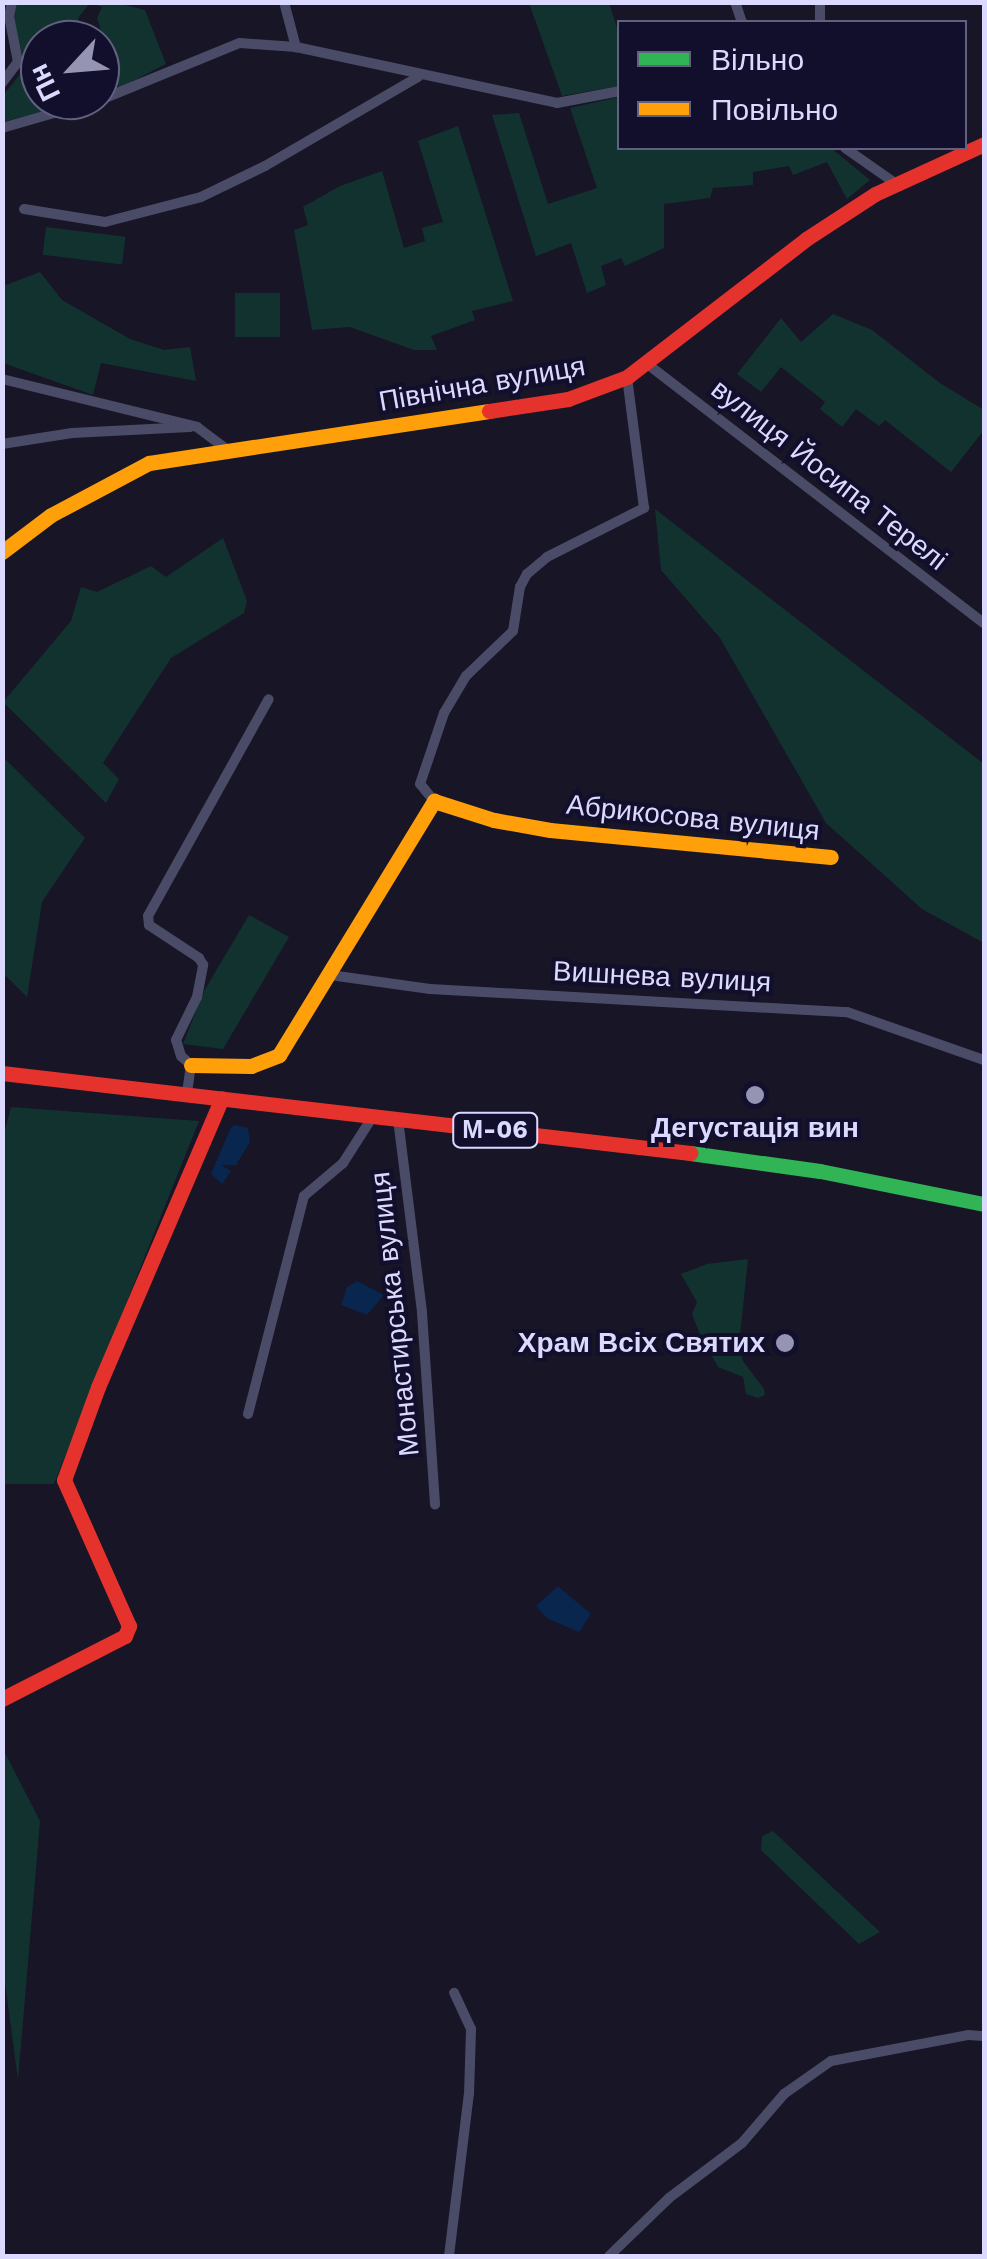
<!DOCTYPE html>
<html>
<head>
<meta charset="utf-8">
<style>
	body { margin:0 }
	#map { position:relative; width:987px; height:2259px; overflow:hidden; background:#171526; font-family:"Work Sans",sans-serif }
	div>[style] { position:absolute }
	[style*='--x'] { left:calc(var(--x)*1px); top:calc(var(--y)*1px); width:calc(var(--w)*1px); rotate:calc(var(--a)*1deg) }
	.green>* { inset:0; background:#123230; transform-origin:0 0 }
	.water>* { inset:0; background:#09264e }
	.street>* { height:10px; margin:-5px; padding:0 5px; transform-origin:5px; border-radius:5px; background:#4a4b67 }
	.fast>* { height:15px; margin:-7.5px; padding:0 7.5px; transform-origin:7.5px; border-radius:7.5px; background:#30b455 }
	.slow>* { height:15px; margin:-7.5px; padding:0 7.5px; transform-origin:7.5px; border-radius:7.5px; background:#ff9f0a }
	.jam>* { height:15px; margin:-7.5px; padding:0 7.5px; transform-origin:7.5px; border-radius:7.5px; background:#e5322d }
	.dots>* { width:28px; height:28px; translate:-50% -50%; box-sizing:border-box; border:5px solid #110f2c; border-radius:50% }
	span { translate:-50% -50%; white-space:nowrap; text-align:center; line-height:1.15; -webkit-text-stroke:8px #110f2c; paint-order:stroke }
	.shield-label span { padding:2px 8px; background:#110f2c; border:2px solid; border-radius:8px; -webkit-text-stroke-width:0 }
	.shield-label { font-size:25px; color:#dbd9ff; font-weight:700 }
	.street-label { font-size:28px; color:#dbd9ff }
	.poi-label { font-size:28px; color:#dbd9ff; font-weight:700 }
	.right { translate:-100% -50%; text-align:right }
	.frame { position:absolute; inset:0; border:5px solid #dbd9ff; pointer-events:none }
	.legend { position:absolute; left:617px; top:20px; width:350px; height:130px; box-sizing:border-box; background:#110f2c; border:2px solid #626080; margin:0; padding:12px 18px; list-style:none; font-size:30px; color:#dbd9ff }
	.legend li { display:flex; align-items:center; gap:20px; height:50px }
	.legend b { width:50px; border:2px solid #626080 }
	.north { position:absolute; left:20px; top:20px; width:100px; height:100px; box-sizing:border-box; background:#110f2c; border:2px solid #626080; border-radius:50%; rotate:244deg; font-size:28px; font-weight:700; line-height:40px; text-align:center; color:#dbd9ff }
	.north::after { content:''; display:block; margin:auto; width:35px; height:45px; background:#9694b3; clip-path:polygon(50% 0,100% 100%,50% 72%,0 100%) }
</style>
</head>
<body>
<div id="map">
	<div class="green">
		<div style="clip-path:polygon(16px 3px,117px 3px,145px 10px,166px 64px,119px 88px,97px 18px,102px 7px,90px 3px,78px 18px,87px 40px,40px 40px,40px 100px,84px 100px,3px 122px,2px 97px,25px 68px,12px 14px)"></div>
		<div style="clip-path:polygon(529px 3px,609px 3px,619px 34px,619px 86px,562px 96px)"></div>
		<div style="clip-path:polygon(619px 97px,620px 148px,831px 148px,870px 180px,847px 199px,827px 162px,793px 175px,789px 166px,753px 172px,753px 185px,713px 188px,710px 198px,664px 204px,664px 248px,625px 266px,621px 258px,601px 266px,606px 285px,587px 293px,571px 243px,536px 256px,492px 115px,519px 113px,548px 204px,597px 188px,570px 108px)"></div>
		<div style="clip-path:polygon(458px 126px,513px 301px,472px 311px,475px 320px,431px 336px,437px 350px,414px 350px,350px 327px,312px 330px,294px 230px,308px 225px,303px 207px,340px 186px,382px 171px,404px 248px,425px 241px,422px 228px,443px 222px,418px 141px)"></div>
		<div style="left:46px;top:227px;width:80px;height:28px;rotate:7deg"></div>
		<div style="clip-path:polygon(40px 272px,62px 300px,130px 339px,164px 350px,190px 347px,196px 381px,101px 363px,93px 395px,3px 363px,3px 280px,6px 285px)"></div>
		<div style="left:235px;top:293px;width:45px;height:44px"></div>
		<div style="clip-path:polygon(833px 314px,872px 330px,940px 383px,984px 410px,984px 430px,951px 472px,885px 420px,879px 426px,856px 409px,842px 427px,820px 409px,825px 402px,781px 367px,761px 392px,737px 374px,781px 318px,801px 342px)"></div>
		<div style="clip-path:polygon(655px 509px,984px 764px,984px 943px,922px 909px,826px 823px,720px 638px,661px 570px)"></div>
		<div style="clip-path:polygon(223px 538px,247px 601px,244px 613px,171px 658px,103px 763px,119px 779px,106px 803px,3px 702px,71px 621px,81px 587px,97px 592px,151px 566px,166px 577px)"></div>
		<div style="clip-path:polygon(3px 757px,85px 838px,42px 902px,27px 997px,3px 973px)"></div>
		<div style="clip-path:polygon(249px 915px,289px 937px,223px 1049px,183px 1044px,204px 991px)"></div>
		<div style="clip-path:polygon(11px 1107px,199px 1121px,54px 1484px,3px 1484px,2px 1141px)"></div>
		<div style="clip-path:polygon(748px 1259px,739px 1345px,743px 1361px,764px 1389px,765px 1395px,758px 1398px,746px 1394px,743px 1377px,718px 1367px,699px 1332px,692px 1314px,697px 1302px,681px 1274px,707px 1264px)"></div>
		<div style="clip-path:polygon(3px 1749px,40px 1821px,18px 2080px,2px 1960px)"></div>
		<div style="clip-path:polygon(773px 1831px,880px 1932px,859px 1944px,761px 1850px,762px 1836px)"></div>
	</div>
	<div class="water">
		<div style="clip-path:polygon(236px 1125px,248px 1128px,250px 1142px,236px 1165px,221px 1165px,231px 1171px,222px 1184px,211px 1174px,231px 1127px)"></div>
		<div style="clip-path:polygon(357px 1281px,384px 1295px,367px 1315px,341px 1305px,347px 1287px)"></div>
		<div style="clip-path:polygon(558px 1586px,591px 1614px,579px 1632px,548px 1619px,536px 1606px)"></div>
	</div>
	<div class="street">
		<div style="--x:284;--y:2;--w:47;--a:75.1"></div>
		<div style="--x:296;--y:47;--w:267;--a:12.1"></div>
		<div style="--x:557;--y:103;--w:64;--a:-10.8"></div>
		<div style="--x:735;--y:2;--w:21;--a:71"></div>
		<div style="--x:820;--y:22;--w:20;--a:-90"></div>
		<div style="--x:2;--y:83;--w:26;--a:-53"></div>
		<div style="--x:18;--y:62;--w:47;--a:-101.1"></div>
		<div style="--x:9;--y:16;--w:14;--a:-78"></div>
		<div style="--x:100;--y:100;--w:151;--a:-22.2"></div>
		<div style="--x:240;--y:43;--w:56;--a:4.1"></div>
		<div style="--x:2;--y:128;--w:101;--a:-16.1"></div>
		<div style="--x:845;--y:148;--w:61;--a:35"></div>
		<div style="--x:24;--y:209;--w:82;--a:9.1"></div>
		<div style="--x:105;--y:222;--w:99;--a:-14.6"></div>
		<div style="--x:201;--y:197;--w:71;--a:-25.8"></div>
		<div style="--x:265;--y:166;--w:177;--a:-30.2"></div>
		<div style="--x:646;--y:363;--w:426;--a:37.6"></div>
		<div style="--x:2;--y:379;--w:201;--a:13.8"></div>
		<div style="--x:197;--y:427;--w:35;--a:37"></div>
		<div style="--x:2;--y:444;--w:71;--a:-8.9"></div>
		<div style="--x:72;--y:433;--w:118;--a:-2.9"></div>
		<div style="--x:434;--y:801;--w:22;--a:-129"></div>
		<div style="--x:420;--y:784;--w:75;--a:-71.3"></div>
		<div style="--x:444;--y:713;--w:43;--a:-59.3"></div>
		<div style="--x:466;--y:676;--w:65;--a:-43.8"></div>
		<div style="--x:513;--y:631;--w:45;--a:-81"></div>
		<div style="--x:520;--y:587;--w:15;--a:-62"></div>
		<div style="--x:527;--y:574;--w:26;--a:-40"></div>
		<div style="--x:547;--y:557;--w:109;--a:-26.8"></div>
		<div style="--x:644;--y:508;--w:132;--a:-97.4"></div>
		<div style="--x:330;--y:975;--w:101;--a:8"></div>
		<div style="--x:430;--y:989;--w:418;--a:3.2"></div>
		<div style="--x:847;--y:1012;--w:145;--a:19.3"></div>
		<div style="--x:187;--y:1093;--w:28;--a:-82"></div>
		<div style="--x:191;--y:1065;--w:13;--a:-138"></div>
		<div style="--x:181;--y:1056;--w:17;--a:-107"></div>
		<div style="--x:176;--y:1040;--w:48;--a:-64"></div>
		<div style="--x:197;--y:997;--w:33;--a:-79"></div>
		<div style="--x:203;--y:965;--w:8;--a:-120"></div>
		<div style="--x:199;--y:958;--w:60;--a:-146.6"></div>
		<div style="--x:149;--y:925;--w:9;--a:-96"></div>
		<div style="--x:148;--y:916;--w:248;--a:-60.9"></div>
		<div style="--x:398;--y:1119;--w:195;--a:82.9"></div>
		<div style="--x:422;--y:1313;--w:192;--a:86.1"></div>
		<div style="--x:248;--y:1414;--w:225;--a:-75.6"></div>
		<div style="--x:304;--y:1196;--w:51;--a:-40.2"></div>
		<div style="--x:343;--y:1163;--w:56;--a:-57.4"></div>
		<div style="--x:449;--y:2256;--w:163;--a:-83"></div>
		<div style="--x:469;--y:2094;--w:65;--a:-88.2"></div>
		<div style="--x:471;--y:2029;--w:40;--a:-115"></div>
		<div style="--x:609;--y:2256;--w:83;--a:-44"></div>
		<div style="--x:669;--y:2198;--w:91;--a:-37"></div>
		<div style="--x:742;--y:2143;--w:65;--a:-49.4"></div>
		<div style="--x:784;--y:2094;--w:57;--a:-35.1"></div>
		<div style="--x:831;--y:2061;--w:139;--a:-10.7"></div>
		<div style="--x:968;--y:2035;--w:16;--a:4"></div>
	</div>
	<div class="fast">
		<div style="--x:690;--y:1153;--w:131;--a:7.9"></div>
		<div style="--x:820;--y:1171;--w:167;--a:11.4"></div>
	</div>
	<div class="slow">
		<div style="--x:2;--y:552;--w:61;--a:-37.1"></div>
		<div style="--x:51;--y:515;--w:111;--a:-28"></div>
		<div style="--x:149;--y:463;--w:344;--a:-8.7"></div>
		<div style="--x:191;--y:1065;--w:60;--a:1"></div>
		<div style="--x:251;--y:1066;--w:30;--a:-21"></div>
		<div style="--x:279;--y:1055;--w:298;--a:-58.6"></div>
		<div style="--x:434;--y:801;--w:63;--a:17.6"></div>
		<div style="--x:494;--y:820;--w:57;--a:10.1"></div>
		<div style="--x:550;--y:830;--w:282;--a:5.5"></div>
	</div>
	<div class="jam">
		<div style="--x:489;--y:411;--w:80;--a:-8.6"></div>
		<div style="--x:568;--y:399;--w:63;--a:-20.4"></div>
		<div style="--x:627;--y:377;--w:226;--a:-37.6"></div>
		<div style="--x:806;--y:239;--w:82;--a:-33.1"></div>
		<div style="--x:875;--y:194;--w:120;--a:-24.6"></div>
		<div style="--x:2;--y:1073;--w:693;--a:6.63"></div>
		<div style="--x:2;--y:1699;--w:138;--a:-27.1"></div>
		<div style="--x:125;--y:1636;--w:11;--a:-68"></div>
		<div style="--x:129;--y:1626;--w:160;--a:-114"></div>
		<div style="--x:64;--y:1480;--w:99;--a:-69.9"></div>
		<div style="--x:98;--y:1387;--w:314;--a:-66.8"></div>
	</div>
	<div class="dots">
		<div style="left:755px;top:1095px;background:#9694b3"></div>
		<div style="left:785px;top:1343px;background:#9694b3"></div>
	</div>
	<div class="shield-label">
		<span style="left:495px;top:1130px">М-06</span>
	</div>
	<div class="street-label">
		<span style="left:482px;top:384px;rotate:-10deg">Північна вулиця</span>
		<span style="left:829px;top:475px;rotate:38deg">вулиця Йосипа Терелі</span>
		<span style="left:693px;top:818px;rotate:6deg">Абрикосова вулиця</span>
		<span style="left:662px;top:977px;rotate:3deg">Вишнева вулиця</span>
		<span style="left:395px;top:1314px;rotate:-96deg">Монастирська вулиця</span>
	</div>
	<div class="poi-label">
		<span style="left:755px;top:1128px">Дегустація вин</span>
		<span class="right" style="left:765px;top:1343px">Храм Всіх Святих</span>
	</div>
	<div class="frame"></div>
	<ul class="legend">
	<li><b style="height:12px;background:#30b455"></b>Вільно</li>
	<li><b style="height:12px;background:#ff9f0a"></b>Повільно</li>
	</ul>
	<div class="north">Пн</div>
</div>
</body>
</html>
